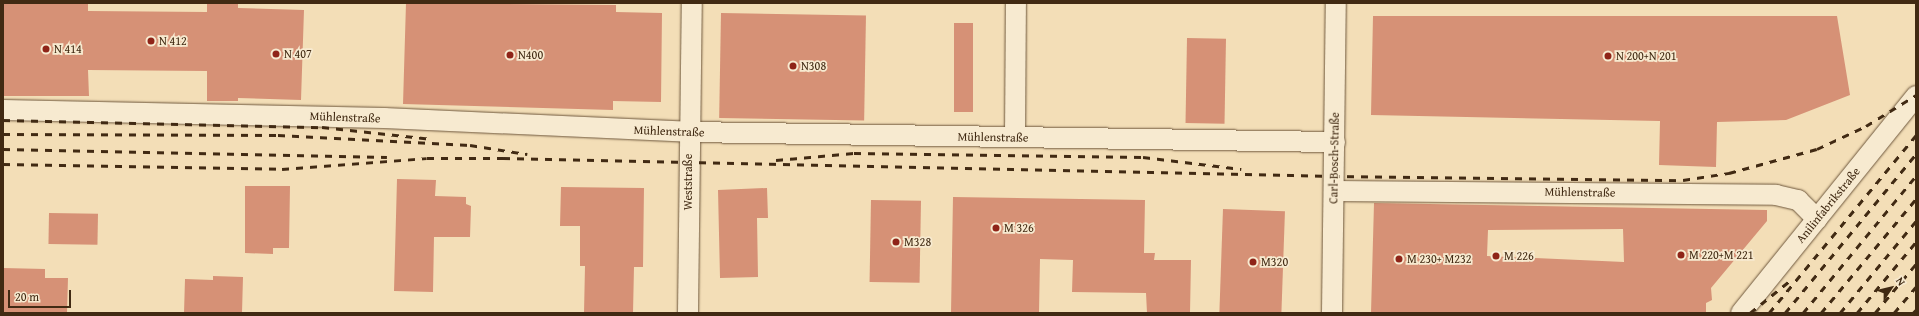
<!DOCTYPE html>
<html>
<head>
<meta charset="utf-8">
<style>
	body { margin:0 }
	#map { position:relative; width:1919px; height:316px; overflow:hidden; background:#f3deb7; font-family:"Gentium Book Plus",serif }
	div>[style] { position:absolute }
	[style*='--x'] { left:calc(var(--x)*1px); top:calc(var(--y)*1px); width:calc(var(--w)*1px); rotate:calc(var(--a)*1deg) }
	.building>* { inset:0; background:#d69176; transform-origin:0 0 }
	.roads { filter:drop-shadow(0 0 1px #6e573c) drop-shadow(0 0 1px #6e573c) }
	.minor>* { height:20px; margin:-10px; padding:0 10px; transform-origin:10px; border-radius:10px; background:#f7ead0 }
	.rail>* { height:3px; margin-top:-1.5px; transform-origin:0; background:repeating-linear-gradient(90deg,#412a13 0 7px,transparent 0 14px) }
	.dots>* { width:11px; height:11px; translate:-50% -50%; box-sizing:border-box; border:2px solid #f7ead0; border-radius:50% }
	span { translate:-50% -50%; white-space:nowrap; text-align:center; line-height:1.15; -webkit-text-stroke:3.5px #f7ead0; paint-order:stroke }
	.poi-label { font-size:12px; color:#412a13 }
	.left { translate:0 -50%; text-align:left }
	.street-label { font-size:12px; color:#412a13 }
	.frame { position:absolute; inset:0; border:4px solid #412a13; pointer-events:none }
	.north { position:absolute; left:1871px; top:268px; width:40px; height:40px; -webkit-text-stroke:3px #f7ead0; paint-order:stroke; rotate:55deg; font-size:11px; font-weight:700; line-height:16px; text-align:center; color:#412a13 }
	.north::after { content:''; display:block; margin:auto; width:14px; height:18px; background:#412a13; clip-path:polygon(50% 0,100% 100%,50% 72%,0 100%) }
	.scale { position:absolute; left:8px; top:290px; width:63px; height:18px; box-sizing:border-box; border:2px solid #412a13; border-top:0; padding-left:5px; font-size:12px; line-height:14px; white-space:nowrap; color:#412a13; -webkit-text-stroke:3px #f7ead0; paint-order:stroke }
</style>
</head>
<body>
<div id="map">
	<div class="building">
		<div style="clip-path:polygon(3px 3px,88px 3px,88px 11px,207px 12px,207px 3px,238px 3px,238px 8px,304px 10px,301px 100px,238px 98px,238px 101px,207px 101px,207px 71px,88px 70px,89px 96px,3px 96px)"></div>
		<div style="clip-path:polygon(406px 3px,616px 5px,616px 12px,662px 13px,661px 102px,613px 101px,613px 110px,403px 104px)"></div>
		<div style="left:721px;top:13px;width:145px;height:105px;rotate:1deg"></div>
		<div style="clip-path:polygon(1373px 16px,1837px 16px,1850px 95px,1786px 120px,1717px 122px,1716px 167px,1659px 165px,1660px 121px,1371px 115px)"></div>
		<div style="left:973px;top:23px;width:89px;height:19px;rotate:90deg"></div>
		<div style="left:1187px;top:38px;width:39px;height:85px;rotate:1deg"></div>
		<div style="clip-path:polygon(397px 179px,436px 180px,435px 196px,466px 197px,466px 204px,471px 206px,470px 237px,434px 237px,433px 292px,394px 291px)"></div>
		<div style="clip-path:polygon(245px 186px,290px 186px,289px 248px,273px 248px,273px 254px,245px 253px)"></div>
		<div style="clip-path:polygon(561px 187px,644px 188px,643px 267px,634px 267px,633px 313px,584px 313px,585px 266px,580px 266px,580px 226px,560px 226px)"></div>
		<div style="clip-path:polygon(767px 188px,768px 218px,757px 218px,758px 277px,720px 278px,718px 190px)"></div>
		<div style="clip-path:polygon(953px 197px,1145px 200px,1144px 253px,1155px 253px,1154px 260px,1191px 260px,1190px 313px,1147px 313px,1146px 293px,1072px 292px,1073px 260px,1040px 259px,1039px 313px,951px 313px)"></div>
		<div style="left:871px;top:200px;width:50px;height:82px;rotate:1deg"></div>
		<div style="clip-path:polygon(evenodd,1374px 203px,1767px 210px,1767px 221px,1711px 288px,1712px 300px,1706px 303px,1706px 313px,1371px 313px,1374px 203px,1623px 229px,1624px 262px,1487px 256px,1488px 230px,1623px 229px)"></div>
		<div style="left:1223px;top:209px;width:62px;height:104px;rotate:2deg"></div>
		<div style="left:49px;top:213px;width:49px;height:31px;rotate:1deg"></div>
		<div style="clip-path:polygon(3px 268px,45px 269px,45px 278px,68px 278px,67px 313px,3px 313px)"></div>
		<div style="clip-path:polygon(213px 276px,243px 277px,242px 313px,184px 313px,185px 279px,213px 280px)"></div>
	</div>
	<div class="roads">
		<div class="minor">
			<div style="--x:3;--y:110;--w:381;--a:1.2"></div>
			<div style="--x:384;--y:118;--w:305;--a:2.6"></div>
			<div style="--x:689;--y:132;--w:646;--a:0.89"></div>
			<div style="--x:1015;--y:137;--w:134;--a:-89.6"></div>
			<div style="--x:1334;--y:191;--w:442;--a:0.5"></div>
			<div style="--x:1776;--y:195;--w:23;--a:13"></div>
			<div style="--x:1798;--y:200;--w:27;--a:45"></div>
			<div style="--x:688;--y:313;--w:310;--a:-89.3"></div>
			<div style="--x:1332;--y:313;--w:310;--a:-89.3"></div>
			<div style="--x:1741;--y:313;--w:279;--a:-51.1"></div>
		</div>
	</div>
	<div class="rail">
		<div style="--x:3;--y:120;--w:319;--a:1.3"></div>
		<div style="--x:322;--y:127;--w:111;--a:6.2"></div>
		<div style="--x:3;--y:134;--w:275;--a:0.2"></div>
		<div style="--x:278;--y:135;--w:192;--a:3"></div>
		<div style="--x:470;--y:145;--w:58;--a:9"></div>
		<div style="--x:3;--y:149;--w:384;--a:1.2"></div>
		<div style="--x:776;--y:160;--w:78;--a:-5.1"></div>
		<div style="--x:854;--y:153;--w:289;--a:0.8"></div>
		<div style="--x:1143;--y:157;--w:99;--a:7"></div>
		<div style="--x:3;--y:164;--w:279;--a:1"></div>
		<div style="--x:282;--y:169;--w:145;--a:-4.3"></div>
		<div style="--x:427;--y:158;--w:76;--a:0"></div>
		<div style="--x:503;--y:158;--w:830;--a:1.24"></div>
		<div style="--x:1333;--y:176;--w:350;--a:0.7"></div>
		<div style="--x:1683;--y:180;--w:47;--a:-8.7"></div>
		<div style="--x:1729;--y:173;--w:91;--a:-15.3"></div>
		<div style="--x:1817;--y:149;--w:54;--a:-25.1"></div>
		<div style="--x:1866;--y:126;--w:59;--a:-31.8"></div>
		<div style="--x:1750;--y:313;--w:54;--a:-39"></div>
		<div style="--x:1769;--y:313;--w:231;--a:-50.4"></div>
		<div style="--x:1785;--y:313;--w:206;--a:-50.5"></div>
		<div style="--x:1803;--y:313;--w:178;--a:-50.5"></div>
		<div style="--x:1821;--y:313;--w:148;--a:-50.2"></div>
		<div style="--x:1840;--y:313;--w:119;--a:-50.4"></div>
		<div style="--x:1857;--y:313;--w:92;--a:-50.3"></div>
		<div style="--x:1875;--y:313;--w:64;--a:-50.1"></div>
		<div style="--x:1894;--y:313;--w:34;--a:-50"></div>
		<div style="--x:1913;--y:313;--w:4;--a:-45"></div>
	</div>
	<div class="dots">
		<div style="left:151px;top:41px;background:#8f2418"></div>
		<div style="left:46px;top:49px;background:#8f2418"></div>
		<div style="left:276px;top:54px;background:#8f2418"></div>
		<div style="left:510px;top:55px;background:#8f2418"></div>
		<div style="left:1608px;top:56px;background:#8f2418"></div>
		<div style="left:793px;top:66px;background:#8f2418"></div>
		<div style="left:996px;top:228px;background:#8f2418"></div>
		<div style="left:896px;top:242px;background:#8f2418"></div>
		<div style="left:1681px;top:255px;background:#8f2418"></div>
		<div style="left:1496px;top:256px;background:#8f2418"></div>
		<div style="left:1399px;top:259px;background:#8f2418"></div>
		<div style="left:1253px;top:262px;background:#8f2418"></div>
	</div>
	<div class="poi-label">
		<span class="left" style="left:159px;top:41px">N 412</span>
		<span class="left" style="left:54px;top:49px">N 414</span>
		<span class="left" style="left:284px;top:54px">N 407</span>
		<span class="left" style="left:518px;top:55px">N400</span>
		<span class="left" style="left:1616px;top:56px">N 200+N 201</span>
		<span class="left" style="left:801px;top:66px">N308</span>
		<span class="left" style="left:1004px;top:228px">M 326</span>
		<span class="left" style="left:904px;top:242px">M328</span>
		<span class="left" style="left:1689px;top:255px">M 220+M 221</span>
		<span class="left" style="left:1504px;top:256px">M 226</span>
		<span class="left" style="left:1407px;top:259px">M 230+ M232</span>
		<span class="left" style="left:1261px;top:262px">M320</span>
	</div>
	<div class="street-label">
		<span style="left:345px;top:117px;rotate:2deg">Mühlenstraße</span>
		<span style="left:669px;top:131px;rotate:2deg">Mühlenstraße</span>
		<span style="left:993px;top:137px;rotate:1deg">Mühlenstraße</span>
		<span style="left:1334px;top:158px;rotate:-89deg">Carl-Bosch-Straße</span>
		<span style="left:688px;top:182px;rotate:-90deg">Weststraße</span>
		<span style="left:1580px;top:192px;rotate:1deg">Mühlenstraße</span>
		<span style="left:1828px;top:205px;rotate:-51deg">Anilinfabrikstraße</span>
	</div>
	<div class="frame"></div>
	<div class="north">N</div>
	<div class="scale">20 m</div>
</div>
</body>
</html>
